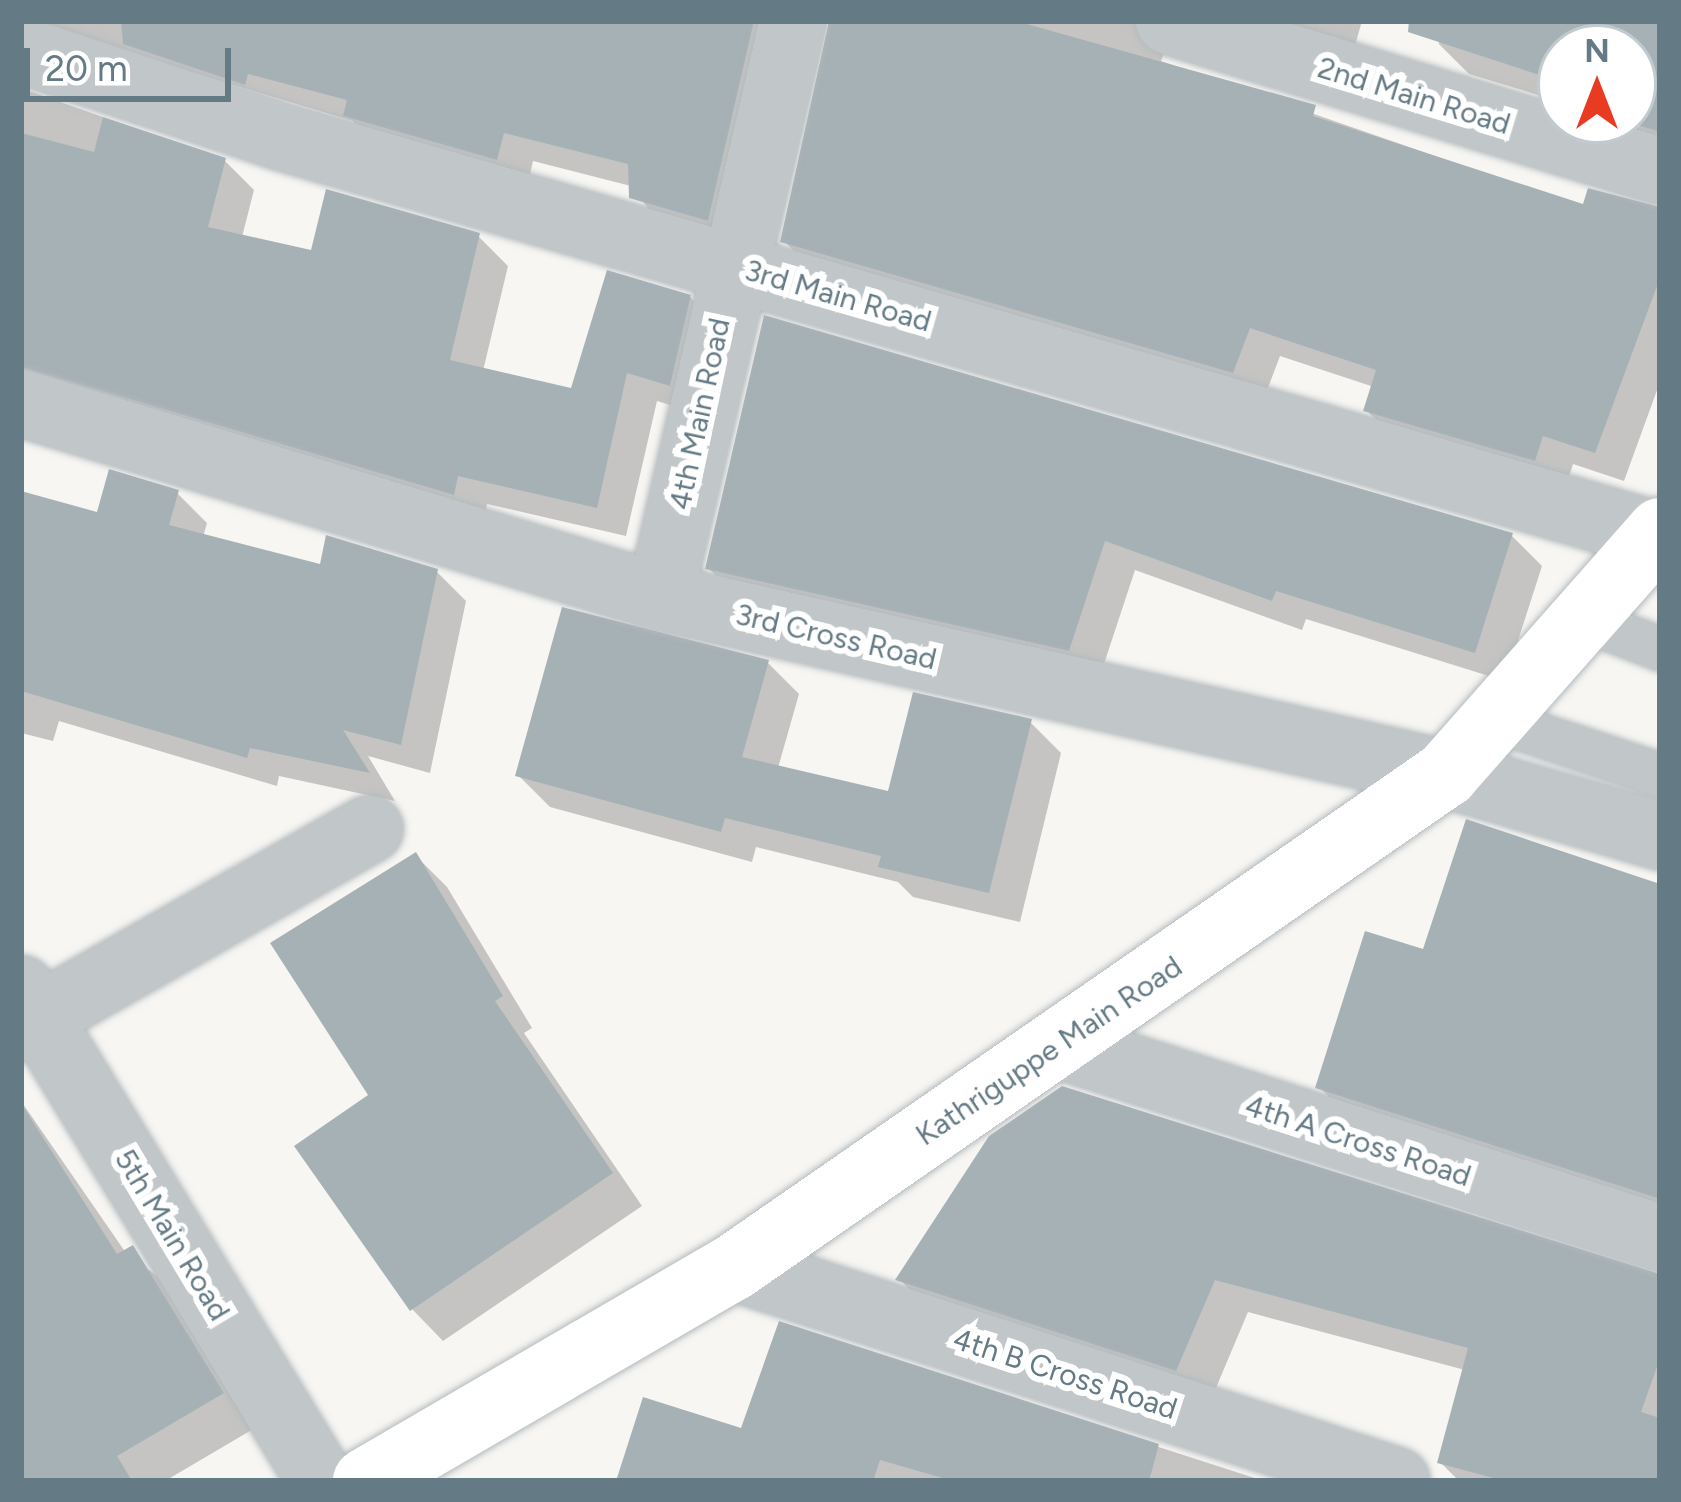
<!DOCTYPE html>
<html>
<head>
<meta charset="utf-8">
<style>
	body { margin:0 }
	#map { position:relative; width:1681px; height:1502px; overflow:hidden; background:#f7f6f3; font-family:Figtree,sans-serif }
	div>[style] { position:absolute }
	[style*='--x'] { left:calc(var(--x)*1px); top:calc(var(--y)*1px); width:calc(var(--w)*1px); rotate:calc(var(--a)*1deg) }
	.shadow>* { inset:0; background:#0003 }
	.building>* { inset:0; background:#a6b1b5 }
	.roads { filter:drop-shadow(0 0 3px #b4bbbe) drop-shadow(0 0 3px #b4bbbe) }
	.service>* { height:42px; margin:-21px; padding:0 21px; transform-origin:21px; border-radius:21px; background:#c1c7c9 }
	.minor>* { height:66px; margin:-33px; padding:0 33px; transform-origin:33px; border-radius:33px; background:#c1c7c9 }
	.secondary>* { height:66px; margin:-33px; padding:0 33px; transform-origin:33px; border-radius:33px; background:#fff }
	span { translate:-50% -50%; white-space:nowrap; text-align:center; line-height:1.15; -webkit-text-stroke:12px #fff; paint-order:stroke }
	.street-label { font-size:30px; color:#647a85 }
	.frame { position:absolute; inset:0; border:24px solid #647a85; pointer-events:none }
	.north { position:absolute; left:1537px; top:24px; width:120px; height:120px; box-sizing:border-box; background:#fff; border:3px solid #c1cace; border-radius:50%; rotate:0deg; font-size:33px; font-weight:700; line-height:48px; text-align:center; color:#647a85 }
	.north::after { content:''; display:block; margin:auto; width:42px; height:54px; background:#e93b21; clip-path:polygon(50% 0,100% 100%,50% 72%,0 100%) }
	.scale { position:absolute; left:24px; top:48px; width:207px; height:54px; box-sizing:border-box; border:6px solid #647a85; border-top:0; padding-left:15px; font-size:36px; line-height:42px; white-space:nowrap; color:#647a85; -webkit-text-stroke:9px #fff; paint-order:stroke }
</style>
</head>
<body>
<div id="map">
	<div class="shadow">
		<div style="clip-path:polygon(21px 21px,805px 21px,738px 249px,662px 227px,631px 186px,533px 161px,527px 188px,377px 144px,353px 121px)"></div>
		<div style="clip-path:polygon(831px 21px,1177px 21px,1161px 61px,1585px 208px,1660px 207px,1660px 382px,1624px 481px,1573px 464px,1565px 489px,1396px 440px,1366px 410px,1374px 387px,1280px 356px,1263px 401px,813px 271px,784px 241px)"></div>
		<div style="clip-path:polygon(1236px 21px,1362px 21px,1352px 56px)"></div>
		<div style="clip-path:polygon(1437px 21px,1660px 21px,1660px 151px,1619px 120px,1633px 120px,1633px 48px,1561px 48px,1561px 102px,1469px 74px,1439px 44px)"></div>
		<div style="clip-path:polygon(21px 88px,224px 160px,254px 190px,242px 237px,314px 254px,478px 236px,508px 266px,483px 371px,574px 391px,690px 297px,720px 327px,699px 414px,657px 401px,626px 536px,487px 504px,483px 523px,21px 397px)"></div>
		<div style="clip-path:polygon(766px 319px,1511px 535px,1542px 566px,1505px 681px,1306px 619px,1302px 630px,1135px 570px,1099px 679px,739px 598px,708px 568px)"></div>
		<div style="clip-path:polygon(177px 493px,207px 523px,203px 537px,322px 568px,437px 572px,466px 601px,430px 773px,368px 756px,395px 801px,279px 776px,277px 786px,59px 721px,53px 741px,21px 733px,21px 495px,99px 515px)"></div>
		<div style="clip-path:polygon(768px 663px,799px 694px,778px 768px,890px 794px,1030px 722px,1061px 753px,1020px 922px,913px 897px,898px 882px,756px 847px,752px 862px,550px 807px,518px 775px)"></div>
		<div style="clip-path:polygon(1468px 822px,1660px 886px,1660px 1219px,1352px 1120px,1319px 1087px,1425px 953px)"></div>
		<div style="clip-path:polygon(416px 856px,447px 887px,532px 1028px,524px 1033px,642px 1206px,443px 1341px,412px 1309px,372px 1096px)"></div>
		<div style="clip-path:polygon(21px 1101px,126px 1253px,167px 1283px,255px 1428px,165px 1481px,21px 1481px)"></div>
		<div style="clip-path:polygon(1660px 1274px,1660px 1481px,1459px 1481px,1440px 1462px,1465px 1370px,1248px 1312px,1210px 1402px,932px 1312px,899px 1279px)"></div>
		<div style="clip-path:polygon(781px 1325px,1264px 1481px,619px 1481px,743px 1432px)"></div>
	</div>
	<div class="building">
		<div style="clip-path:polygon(121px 21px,754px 21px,708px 221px,629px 198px,628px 164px,504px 133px,497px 160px,343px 116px,347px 100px,248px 74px,245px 85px,123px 44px)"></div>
		<div style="clip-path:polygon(829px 21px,1016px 21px,1316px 105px,1313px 116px,1583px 204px,1588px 188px,1660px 207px,1660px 278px,1595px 453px,1543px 436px,1535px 461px,1363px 411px,1376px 370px,1250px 328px,1233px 373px,780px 242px)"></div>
		<div style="clip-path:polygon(1409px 21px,1660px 21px,1660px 132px,1621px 120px,1633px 120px,1633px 48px,1561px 48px,1561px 82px,1408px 32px)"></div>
		<div style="clip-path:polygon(103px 117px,226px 158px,208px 227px,311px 250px,326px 189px,480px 233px,450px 360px,571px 388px,607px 270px,691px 295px,670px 386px,627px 373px,597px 508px,458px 476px,454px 495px,21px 367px,21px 133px,94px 152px)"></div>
		<div style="clip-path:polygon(764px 315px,1513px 533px,1475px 653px,1276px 591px,1272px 601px,1105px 541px,1069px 651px,705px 569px)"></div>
		<div style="clip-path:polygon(109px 469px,179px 490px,169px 525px,320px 564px,326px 535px,438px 569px,401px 745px,343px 730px,370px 773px,250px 748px,247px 758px,21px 691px,21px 491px,97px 512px)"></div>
		<div style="clip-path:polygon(562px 607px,769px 660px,742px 757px,888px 791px,913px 692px,1032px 719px,989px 893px,878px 867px,881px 856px,725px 818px,721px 832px,515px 776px)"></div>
		<div style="clip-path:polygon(1466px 819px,1660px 884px,1660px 1199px,1315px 1088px,1365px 931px,1423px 949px)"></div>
		<div style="clip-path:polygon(416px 852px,503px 996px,495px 1001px,613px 1173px,410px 1311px,294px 1146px,368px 1095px,270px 943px)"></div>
		<div style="clip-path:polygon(1062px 1086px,1660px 1274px,1660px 1358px,1641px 1412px,1660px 1418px,1660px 1481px,1505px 1481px,1437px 1463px,1468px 1348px,1215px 1280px,1176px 1371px,895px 1280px,989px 1136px)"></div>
		<div style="clip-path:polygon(21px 1103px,117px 1254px,133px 1245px,224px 1393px,117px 1456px,132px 1481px,21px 1481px)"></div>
		<div style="clip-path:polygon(779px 1321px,1159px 1444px,1149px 1481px,953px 1481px,880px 1460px,873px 1481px,616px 1481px,643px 1397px,741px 1428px)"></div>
	</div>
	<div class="roads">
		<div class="service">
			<div style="--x:1582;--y:619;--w:84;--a:21"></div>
			<div style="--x:1494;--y:720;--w:175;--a:18.3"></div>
		</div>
		<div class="minor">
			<div style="--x:1169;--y:21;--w:513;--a:16.99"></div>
			<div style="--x:21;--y:50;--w:272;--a:18.4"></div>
			<div style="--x:279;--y:136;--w:1434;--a:16.16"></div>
			<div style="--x:21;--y:403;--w:668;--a:16.89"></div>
			<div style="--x:660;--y:597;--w:806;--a:12.69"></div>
			<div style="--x:1446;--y:774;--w:223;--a:16.2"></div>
			<div style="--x:660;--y:597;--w:591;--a:-77"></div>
			<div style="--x:21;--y:989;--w:576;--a:58.63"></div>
			<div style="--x:21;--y:1027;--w:401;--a:-29.6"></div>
			<div style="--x:1056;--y:1044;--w:634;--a:17.81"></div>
			<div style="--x:734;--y:1267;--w:696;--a:17.91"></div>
		</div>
		<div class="secondary">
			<div style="--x:366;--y:1481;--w:426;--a:-30.2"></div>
			<div style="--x:734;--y:1267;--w:866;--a:-34.7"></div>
			<div style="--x:1446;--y:774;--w:324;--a:-48.6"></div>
		</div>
	</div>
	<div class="street-label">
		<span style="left:1414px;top:96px;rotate:17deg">2nd Main Road</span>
		<span style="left:838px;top:296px;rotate:16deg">3rd Main Road</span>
		<span style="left:700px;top:414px;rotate:-78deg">4th Main Road</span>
		<span style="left:836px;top:637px;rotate:13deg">3rd Cross Road</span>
		<span style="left:1049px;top:1051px;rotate:-34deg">Kathriguppe Main Road</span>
		<span style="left:1358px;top:1141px;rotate:18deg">4th A Cross Road</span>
		<span style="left:172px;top:1235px;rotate:59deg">5th Main Road</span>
		<span style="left:1065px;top:1374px;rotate:18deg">4th B Cross Road</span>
	</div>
	<div class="frame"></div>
	<div class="north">N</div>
	<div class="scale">20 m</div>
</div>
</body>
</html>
